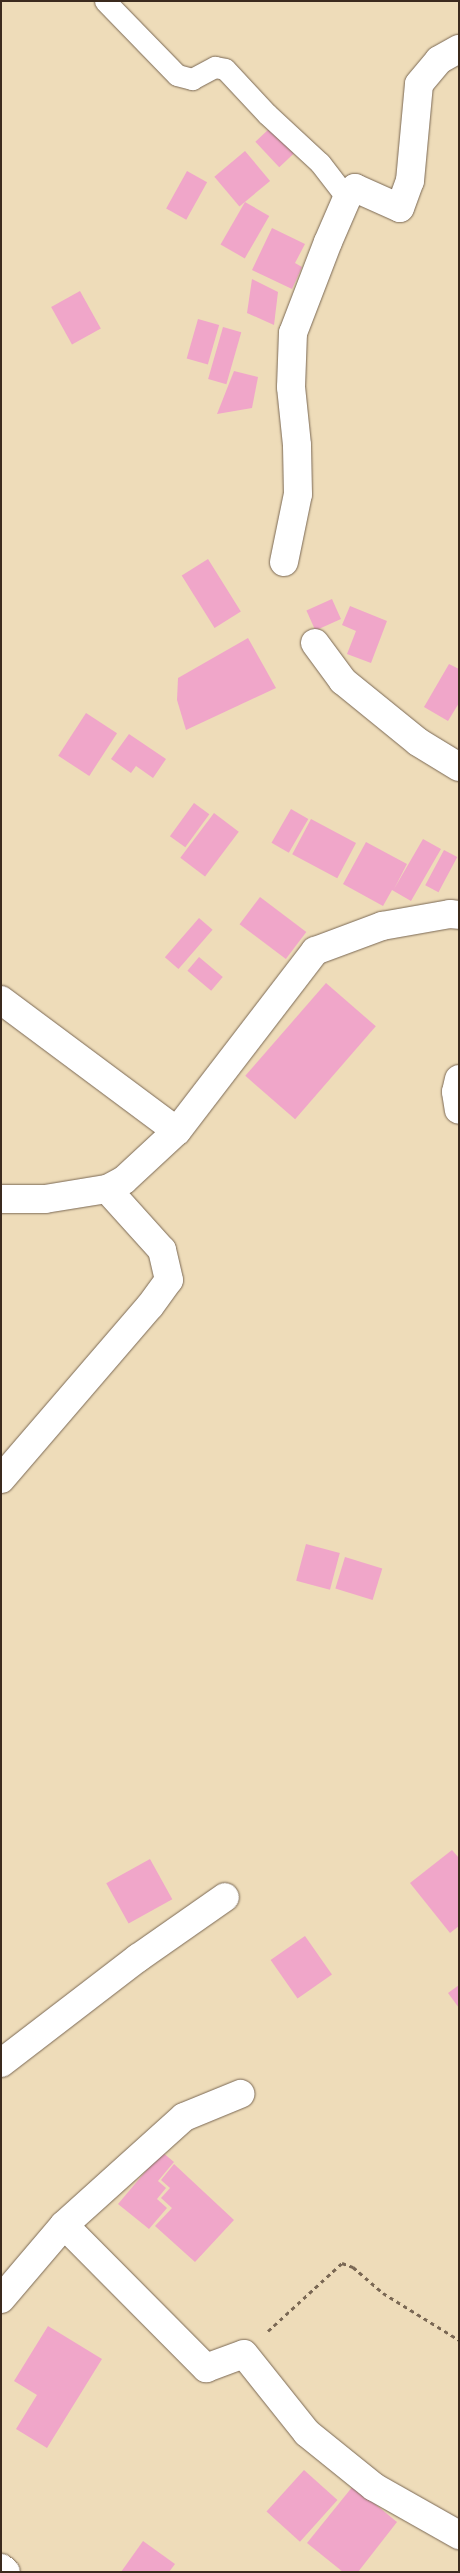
<!DOCTYPE html>
<html>
<head>
<meta charset="utf-8">
<style>
	body { margin:0 }
	#map { position:relative; width:460px; height:2573px; overflow:hidden; background:#eedcb9; font-family:Mynerve,sans-serif }
	div>[style] { position:absolute }
	[style*='--x'] { left:calc(var(--x)*1px); top:calc(var(--y)*1px); width:calc(var(--w)*1px); rotate:calc(var(--a)*1deg) }
	.building>* { inset:0; background:#f0a6c9; transform-origin:0 0 }
	.path>* { height:3px; margin-top:-1.5px; transform-origin:0; background:repeating-linear-gradient(90deg,#7a6854 0 4px,transparent 0 8px) }
	.roads { filter:drop-shadow(0 0 1px #7a6854) drop-shadow(0 0 1px #7a6854) }
	.service>* { height:21px; margin:-10.5px; padding:0 10.5px; transform-origin:10.5px; border-radius:10.5px; background:#fff }
	.minor>* { height:28px; margin:-14px; padding:0 14px; transform-origin:14px; border-radius:14px; background:#fff }
	span { translate:-50% -50%; white-space:nowrap; text-align:center; line-height:1.15; -webkit-text-stroke:5px #fcf5e5; paint-order:stroke }
	.frame { position:absolute; inset:0; border:2px solid #3b2a1e; pointer-events:none }
</style>
</head>
<body>
<div id="map">
	<div class="building">
		<div style="left:270px;top:128px;width:35px;height:20px;rotate:47deg"></div>
		<div style="left:245px;top:151px;width:39px;height:40px;rotate:50deg"></div>
		<div style="left:187px;top:171px;width:23px;height:43px;rotate:29deg"></div>
		<div style="left:245px;top:202px;width:28px;height:49px;rotate:30deg"></div>
		<div style="clip-path:polygon(272px 228px,305px 244px,295px 263px,302px 267px,292px 289px,252px 270px)"></div>
		<div style="clip-path:polygon(252px 279px,278px 292px,274px 325px,247px 313px)"></div>
		<div style="left:80px;top:291px;width:43px;height:33px;rotate:61deg"></div>
		<div style="left:198px;top:319px;width:22px;height:41px;rotate:16deg"></div>
		<div style="left:223px;top:327px;width:19px;height:54px;rotate:16deg"></div>
		<div style="clip-path:polygon(234px 371px,258px 377px,252px 408px,217px 414px)"></div>
		<div style="left:208px;top:559px;width:62px;height:31px;rotate:58deg"></div>
		<div style="left:332px;top:599px;width:22px;height:28px;rotate:66deg"></div>
		<div style="clip-path:polygon(350px 606px,387px 621px,371px 663px,347px 654px,356px 631px,342px 625px)"></div>
		<div style="clip-path:polygon(248px 638px,276px 688px,186px 730px,177px 700px,178px 678px)"></div>
		<div style="clip-path:polygon(449px 664px,459px 669px,459px 703px,448px 721px,424px 707px)"></div>
		<div style="left:86px;top:713px;width:37px;height:51px;rotate:33deg"></div>
		<div style="clip-path:polygon(129px 734px,166px 759px,153px 778px,136px 766px,131px 773px,111px 759px)"></div>
		<div style="left:194px;top:803px;width:19px;height:41px;rotate:36deg"></div>
		<div style="left:291px;top:809px;width:20px;height:39px;rotate:30deg"></div>
		<div style="left:214px;top:813px;width:31px;height:56px;rotate:37deg"></div>
		<div style="left:311px;top:819px;width:51px;height:40px;rotate:28deg"></div>
		<div style="clip-path:polygon(423px 839px,441px 849px,411px 901px,392px 890px,383px 906px,343px 884px,366px 842px,407px 864px,394px 889px)"></div>
		<div style="left:444px;top:850px;width:15px;height:40px;rotate:28deg"></div>
		<div style="left:260px;top:897px;width:58px;height:34px;rotate:37deg"></div>
		<div style="left:199px;top:918px;width:18px;height:52px;rotate:41deg"></div>
		<div style="left:199px;top:957px;width:31px;height:18px;rotate:40deg"></div>
		<div style="left:326px;top:983px;width:66px;height:123px;rotate:41deg"></div>
		<div style="left:306px;top:1544px;width:35px;height:38px;rotate:15deg"></div>
		<div style="left:345px;top:1557px;width:39px;height:33px;rotate:17deg"></div>
		<div style="clip-path:polygon(452px 1850px,459px 1858px,459px 1926px,450px 1933px,410px 1883px)"></div>
		<div style="left:150px;top:1859px;width:46px;height:50px;rotate:61deg"></div>
		<div style="left:305px;top:1936px;width:47px;height:42px;rotate:55deg"></div>
		<div style="clip-path:polygon(459px 1985px,459px 2008px,448px 1993px)"></div>
		<div style="clip-path:polygon(162px 2152px,174px 2162px,158px 2181px,166px 2188px,157px 2199px,167px 2208px,149px 2229px,118px 2204px)"></div>
		<div style="clip-path:polygon(174px 2164px,234px 2220px,195px 2262px,155px 2226px,172px 2208px,161px 2198px,170px 2188px,161px 2180px)"></div>
		<div style="clip-path:polygon(48px 2326px,102px 2359px,47px 2448px,16px 2429px,37px 2395px,14px 2381px)"></div>
		<div style="left:304px;top:2470px;width:45px;height:56px;rotate:42deg"></div>
		<div style="clip-path:polygon(353px 2486px,397px 2522px,358px 2572px,343px 2572px,307px 2543px)"></div>
		<div style="clip-path:polygon(143px 2541px,175px 2564px,169px 2572px,121px 2572px)"></div>
	</div>
	<div class="path">
		<div style="--x:268;--y:2331;--w:100;--a:-42.6"></div>
		<div style="--x:342;--y:2263;--w:12;--a:20"></div>
		<div style="--x:353;--y:2267;--w:40;--a:41"></div>
		<div style="--x:383;--y:2293;--w:89;--a:31.7"></div>
	</div>
	<div class="roads">
		<div class="service">
			<div style="--x:105;--y:1;--w:103;--a:45.8"></div>
			<div style="--x:177;--y:75;--w:16;--a:15"></div>
			<div style="--x:192;--y:79;--w:26;--a:-28"></div>
			<div style="--x:215;--y:67;--w:10;--a:11"></div>
			<div style="--x:225;--y:69;--w:62;--a:47"></div>
			<div style="--x:267;--y:114;--w:72;--a:42.8"></div>
			<div style="--x:320;--y:163;--w:44;--a:52.4"></div>
		</div>
		<div class="minor">
			<div style="--x:284;--y:562;--w:69;--a:-78.4"></div>
			<div style="--x:298;--y:494;--w:49;--a:-91.2"></div>
			<div style="--x:297;--y:445;--w:58;--a:-95.9"></div>
			<div style="--x:291;--y:387;--w:54;--a:-87.9"></div>
			<div style="--x:293;--y:333;--w:97;--a:-69"></div>
			<div style="--x:328;--y:242;--w:48;--a:-66.6"></div>
			<div style="--x:347;--y:198;--w:13;--a:-51"></div>
			<div style="--x:355;--y:188;--w:49;--a:24"></div>
			<div style="--x:400;--y:208;--w:29;--a:-70"></div>
			<div style="--x:410;--y:181;--w:97;--a:-84.7"></div>
			<div style="--x:419;--y:84;--w:31;--a:-50"></div>
			<div style="--x:439;--y:60;--w:23;--a:-29"></div>
			<div style="--x:315;--y:643;--w:47;--a:53.6"></div>
			<div style="--x:343;--y:681;--w:97;--a:39.1"></div>
			<div style="--x:418;--y:742;--w:48;--a:31.4"></div>
			<div style="--x:1;--y:1000;--w:219;--a:36.7"></div>
			<div style="--x:459;--y:1079;--w:13;--a:103"></div>
			<div style="--x:456;--y:1092;--w:18;--a:81"></div>
			<div style="--x:1;--y:1199;--w:44;--a:0"></div>
			<div style="--x:45;--y:1199;--w:63;--a:-9.2"></div>
			<div style="--x:107;--y:1189;--w:19;--a:-28"></div>
			<div style="--x:124;--y:1180;--w:72;--a:-42.8"></div>
			<div style="--x:177;--y:1131;--w:227;--a:-52.5"></div>
			<div style="--x:315;--y:951;--w:72;--a:-20.5"></div>
			<div style="--x:382;--y:926;--w:69;--a:-10"></div>
			<div style="--x:450;--y:914;--w:9;--a:6"></div>
			<div style="--x:1;--y:1479;--w:228;--a:-49.3"></div>
			<div style="--x:150;--y:1306;--w:32;--a:-54"></div>
			<div style="--x:169;--y:1280;--w:31;--a:-103"></div>
			<div style="--x:162;--y:1250;--w:82;--a:-132"></div>
			<div style="--x:1;--y:2063;--w:173;--a:-37.5"></div>
			<div style="--x:138;--y:1958;--w:106;--a:-35"></div>
			<div style="--x:64;--y:2225;--w:161;--a:-42"></div>
			<div style="--x:184;--y:2117;--w:61;--a:-22.3"></div>
			<div style="--x:1;--y:2299;--w:97;--a:-49.6"></div>
			<div style="--x:64;--y:2225;--w:202;--a:45.2"></div>
			<div style="--x:206;--y:2368;--w:40;--a:-20.2"></div>
			<div style="--x:244;--y:2354;--w:101;--a:51.4"></div>
			<div style="--x:307;--y:2433;--w:86;--a:38.9"></div>
			<div style="--x:374;--y:2487;--w:98;--a:29.5"></div>
			<div style="--x:1;--y:2568;--w:6;--a:39"></div>
		</div>
	</div>
	<div class="frame"></div>
</div>
</body>
</html>
